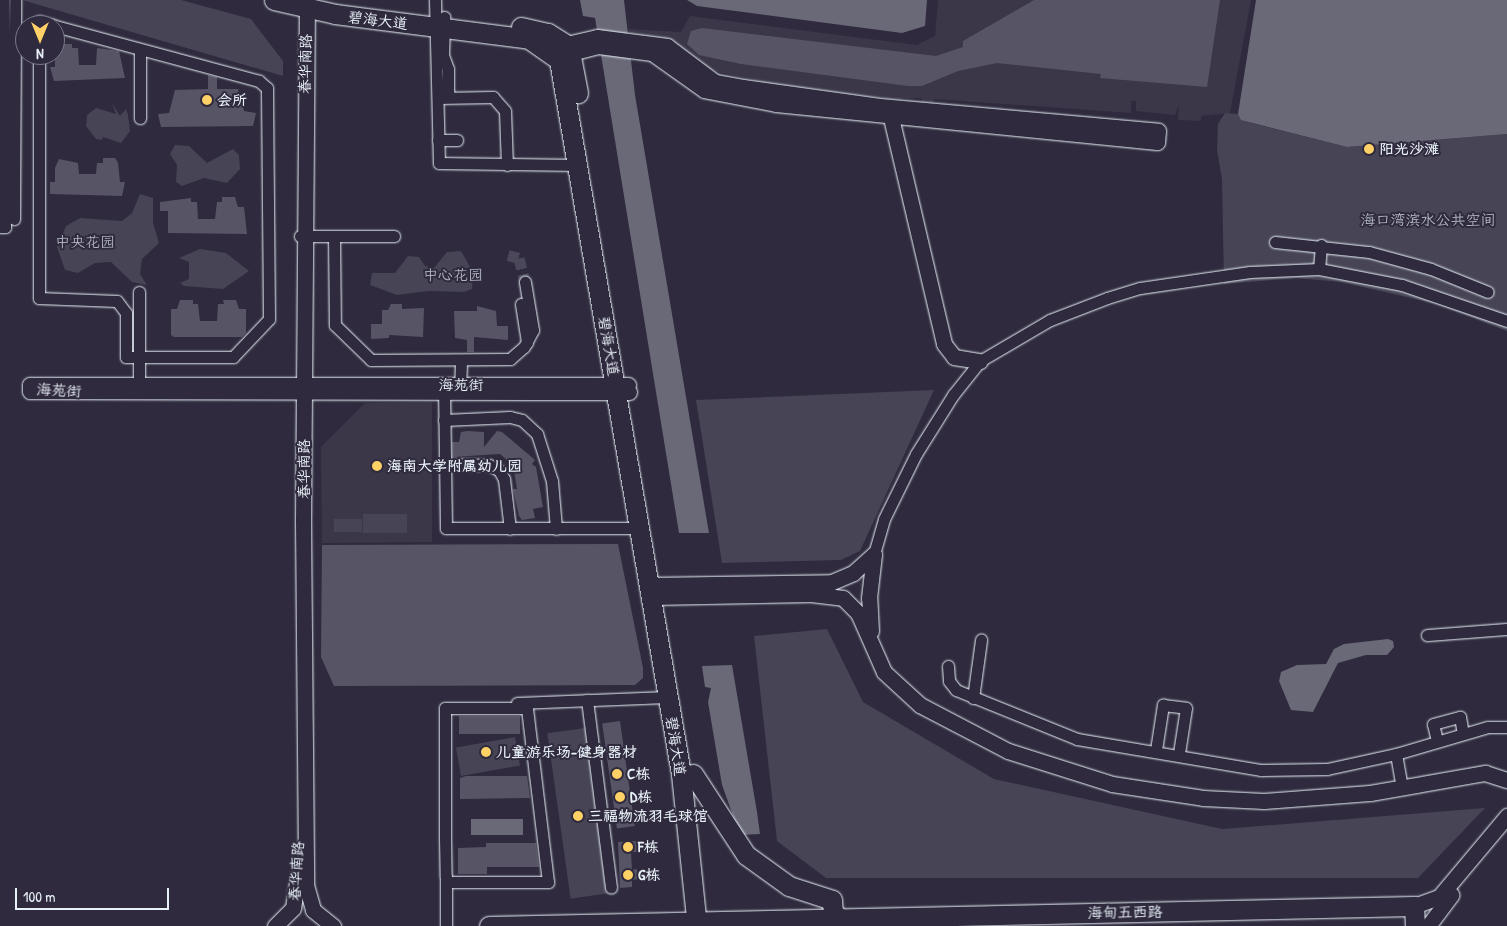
<!DOCTYPE html>
<html>
<head>
<meta charset="utf-8">
<style>
	body { margin:0 }
	#map { position:relative; width:1507px; height:926px; overflow:hidden; background:#2f2a3d; font-family:"Patrick Hand","LXGW WenKai TC",sans-serif }
	div>[style] { position:absolute }
	[style*='--x'] { left:calc(var(--x)*1px); top:calc(var(--y)*1px); width:calc(var(--w)*1px); rotate:calc(var(--a)*1deg) }
	.built>* { inset:0; background:#3b3749 }
	.green>* { inset:0; background:#464455; transform-origin:0 0 }
	.water>* { inset:0; background:#696978; transform-origin:0 0 }
	.building>* { inset:0; background:#575565; transform-origin:0 0 }
	.minor-tunnel>* { height:11px; margin-top:-5.5px; transform-origin:0; background:repeating-linear-gradient(90deg,#4b4859 0 11px,transparent 0 16.5px) }
	.roads { filter:drop-shadow(0 0 1px #e8f1f8) drop-shadow(0 0 1px #e8f1f8) }
	.minor>* { height:11px; margin:-5.5px; padding:0 5.5px; transform-origin:5.5px; border-radius:5.5px; background:#2f2a3d }
	.tertiary>* { height:15px; margin:-7.5px; padding:0 7.5px; transform-origin:7.5px; border-radius:7.5px; background:#2f2a3d }
	.primary>* { height:19px; margin:-9.5px; padding:0 9.5px; transform-origin:9.5px; border-radius:9.5px; background:#2f2a3d }
	.dots>* { width:14px; height:14px; translate:-50% -50%; box-sizing:border-box; border:2px solid #2f2a3d; border-radius:50% }
	span { translate:-50% -50%; white-space:nowrap; text-align:center; line-height:1.15; -webkit-text-stroke:4px #2f2a3d; paint-order:stroke }
	.street-label { font-size:15px; color:#e8f1f8 }
	.poi-label { font-size:15px; color:#e8f1f8; font-weight:700 }
	.left { translate:0 -50%; text-align:left }
	.park-label { font-size:15px; color:#afb4bf }
	.north { position:absolute; left:15px; top:15px; width:50px; height:50px; box-sizing:border-box; background:#2f2a3d; border:1px solid #797a88; border-radius:50%; rotate:180deg; font-size:14px; font-weight:700; line-height:20px; text-align:center; color:#e8f1f8 }
	.north::after { content:''; display:block; margin:auto; width:18px; height:22px; background:#ffd166; clip-path:polygon(50% 0,100% 100%,50% 72%,0 100%) }
	.scale { position:absolute; left:15px; top:888px; width:154px; height:22px; box-sizing:border-box; border:2px solid #e8f1f8; border-top:0; padding-left:6px; font-size:15px; line-height:18px; white-space:nowrap; color:#e8f1f8; -webkit-text-stroke:4px #2f2a3d; paint-order:stroke }
</style>
</head>
<body>
<div id="map">
	<div class="built">
		<div style="clip-path:polygon(938px 0,1251px 0,1230px 113px,1201px 116px,1201px 121px,1178px 120px,1179px 105px,1175px 115px,1136px 111px,1136px 101px,1131px 101px,1131px 113px,934px 99px,933px 103px,922px 102px,922px 98px,891px 99px,769px 84px,634px 51px,628px 29px,681px 32px,690px 16px,917px 45px,935px 36px)"></div>
		<div style="clip-path:polygon(432px 402px,432px 542px,322px 543px,321px 447px,365px 403px)"></div>
	</div>
	<div class="green">
		<div style="clip-path:polygon(22px 0,181px 0,251px 19px,283px 61px,283px 76px)"></div>
		<div style="clip-path:polygon(112px 103px,120px 116px,126px 109px,128px 115px,130px 131px,121px 143px,103px 137px,102px 140px,96px 139px,86px 126px,87px 115px,96px 108px,116px 114px)"></div>
		<div style="clip-path:polygon(1225px 113px,1238px 114px,1251px 123px,1347px 147px,1507px 134px,1507px 331px,1437px 304px,1341px 282px,1296px 278px,1224px 284px,1222px 179px,1217px 150px,1218px 124px)"></div>
		<div style="clip-path:polygon(175px 145px,189px 146px,207px 163px,233px 149px,239px 155px,240px 169px,227px 183px,204px 178px,182px 186px,176px 182px,177px 165px,170px 154px)"></div>
		<div style="clip-path:polygon(140px 194px,153px 198px,153px 223px,159px 243px,142px 259px,140px 274px,147px 285px,132px 282px,111px 262px,95px 263px,78px 273px,65px 270px,57px 247px,66px 226px,80px 218px,122px 221px,132px 213px)"></div>
		<div style="clip-path:polygon(200px 249px,226px 253px,249px 271px,223px 289px,184px 286px,180px 283px,189px 279px,189px 262px,179px 258px)"></div>
		<div style="clip-path:polygon(461px 251px,473px 272px,472px 289px,464px 292px,428px 291px,397px 295px,370px 285px,372px 273px,395px 273px,408px 256px,419px 257px,425px 266px,434px 268px,447px 252px)"></div>
		<div style="clip-path:polygon(934px 390px,860px 551px,841px 560px,722px 563px,696px 400px)"></div>
		<div style="left:363px;top:514px;width:44px;height:19px"></div>
		<div style="left:362px;top:519px;width:13px;height:28px;rotate:90deg"></div>
		<div style="clip-path:polygon(827px 629px,863px 702px,994px 779px,1222px 829px,1485px 808px,1418px 878px,826px 878px,777px 841px,754px 636px)"></div>
		<div style="left:585px;top:728px;width:167px;height:38px;rotate:82deg"></div>
		<div style="left:515px;top:737px;width:29px;height:60px;rotate:80deg"></div>
	</div>
	<div class="water">
		<div style="clip-path:polygon(580px 0,624px 0,635px 95px,709px 533px,679px 533px,595px 18px,583px 16px)"></div>
		<div style="clip-path:polygon(687px 0,927px 0,925px 26px,902px 33px,697px 6px)"></div>
		<div style="clip-path:polygon(1256px 0,1507px 0,1507px 134px,1347px 147px,1241px 120px,1238px 114px)"></div>
		<div style="clip-path:polygon(1388px 639px,1393px 641px,1394px 647px,1387px 655px,1366px 655px,1338px 663px,1313px 712px,1291px 710px,1279px 681px,1281px 672px,1297px 665px,1326px 664px,1334px 649px,1344px 644px)"></div>
		<div style="clip-path:polygon(732px 665px,757px 812px,760px 834px,740px 835px,722px 785px,708px 702px,711px 688px,705px 687px,702px 666px)"></div>
		<div style="left:471px;top:819px;width:52px;height:16px"></div>
	</div>
	<div class="building">
		<div style="clip-path:polygon(1034px 0,1220px 0,1207px 87px,1100px 78px,1101px 74px,997px 63px,958px 71px,922px 86px,908px 86px,741px 64px,699px 55px,687px 44px,691px 31px,702px 28px,936px 56px,963px 47px,963px 41px)"></div>
		<div style="clip-path:polygon(55px 44px,72px 44px,72px 48px,78px 48px,79px 65px,96px 65px,97px 48px,119px 51px,125px 78px,54px 81px,50px 67px,55px 67px)"></div>
		<div style="clip-path:polygon(208px 75px,217px 77px,217px 89px,238px 89px,244px 111px,256px 113px,253px 126px,161px 127px,158px 114px,169px 113px,175px 90px,208px 89px)"></div>
		<div style="clip-path:polygon(103px 158px,115px 158px,118px 163px,120px 182px,125px 182px,122px 196px,50px 194px,50px 182px,55px 182px,55px 168px,59px 159px,78px 163px,79px 174px,96px 174px,97px 163px,103px 163px)"></div>
		<div style="clip-path:polygon(222px 197px,235px 197px,238px 207px,244px 207px,247px 234px,168px 233px,168px 211px,160px 211px,160px 202px,191px 198px,191px 202px,197px 202px,198px 219px,215px 219px,217px 202px,222px 202px)"></div>
		<div style="clip-path:polygon(180px 300px,193px 300px,193px 304px,198px 304px,200px 321px,217px 321px,218px 304px,224px 304px,223px 300px,236px 300px,239px 309px,246px 309px,246px 333px,242px 337px,174px 337px,171px 335px,171px 309px,177px 309px)"></div>
		<div style="clip-path:polygon(391px 304px,402px 304px,402px 309px,424px 308px,423px 337px,389px 335px,389px 338px,371px 339px,371px 324px,382px 324px,382px 310px,388px 310px)"></div>
		<div style="clip-path:polygon(477px 306px,496px 311px,497px 326px,508px 326px,508px 340px,474px 337px,474px 352px,467px 352px,467px 340px,455px 338px,454px 311px,477px 311px)"></div>
		<div style="clip-path:polygon(467px 431px,484px 432px,484px 447px,497px 431px,502px 432px,535px 460px,532px 464px,536px 467px,543px 507px,533px 509px,535px 518px,522px 520px,519px 516px,513px 489px,517px 489px,513px 465px,500px 454px,452px 457px,452px 442px,459px 442px,461px 432px)"></div>
		<div style="clip-path:polygon(618px 544px,643px 668px,643px 678px,635px 685px,334px 686px,321px 657px,322px 545px)"></div>
		<div style="left:459px;top:716px;width:61px;height:18px"></div>
		<div style="left:620px;top:721px;width:106px;height:18px;rotate:82deg"></div>
		<div style="clip-path:polygon(466px 776px,527px 776px,530px 798px,460px 799px,460px 778px)"></div>
		<div style="clip-path:polygon(637px 841px,637px 852px,631px 852px,632px 870px,637px 869px,638px 879px,632px 880px,632px 887px,620px 888px,618px 842px)"></div>
		<div style="clip-path:polygon(486px 843px,536px 843px,539px 867px,487px 867px,487px 874px,458px 874px,458px 848px,486px 847px)"></div>
	</div>
	<div class="minor-tunnel">
		<div style="--x:508;--y:255;--w:11;--a:15"></div>
		<div style="--x:519;--y:258;--w:25;--a:76"></div>
	</div>
	<div class="roads">
		<div class="minor">
			<div style="--x:435;--y:0;--w:163;--a:88.6"></div>
			<div style="--x:439;--y:163;--w:140;--a:0.8"></div>
			<div style="--x:39;--y:25;--w:4;--a:-90"></div>
			<div style="--x:39;--y:21;--w:15;--a:16"></div>
			<div style="--x:140;--y:50;--w:68;--a:90"></div>
			<div style="--x:39;--y:55;--w:243;--a:90"></div>
			<div style="--x:39;--y:298;--w:78;--a:2.2"></div>
			<div style="--x:117;--y:301;--w:15;--a:53"></div>
			<div style="--x:126;--y:313;--w:44;--a:90"></div>
			<div style="--x:126;--y:357;--w:107;--a:0"></div>
			<div style="--x:233;--y:357;--w:52;--a:-46.5"></div>
			<div style="--x:269;--y:319;--w:231;--a:-90.5"></div>
			<div style="--x:267;--y:88;--w:11;--a:-139"></div>
			<div style="--x:259;--y:81;--w:211;--a:-164.9"></div>
			<div style="--x:438;--y:98;--w:55;--a:-1"></div>
			<div style="--x:493;--y:97;--w:18;--a:49"></div>
			<div style="--x:505;--y:111;--w:54;--a:87.9"></div>
			<div style="--x:438;--y:98;--w:12;--a:-31"></div>
			<div style="--x:448;--y:92;--w:23;--a:-90"></div>
			<div style="--x:448;--y:69;--w:15;--a:-110"></div>
			<div style="--x:443;--y:55;--w:38;--a:-88"></div>
			<div style="--x:438;--y:140;--w:19;--a:0"></div>
			<div style="--x:14;--y:219;--w:219;--a:-89.7"></div>
			<div style="--x:0;--y:227;--w:5;--a:0"></div>
			<div style="--x:5;--y:227;--w:227;--a:-90.3"></div>
			<div style="--x:300;--y:236;--w:34;--a:0"></div>
			<div style="--x:394;--y:236;--w:60;--a:180"></div>
			<div style="--x:334;--y:236;--w:89;--a:89.4"></div>
			<div style="--x:335;--y:325;--w:50;--a:44.2"></div>
			<div style="--x:371;--y:360;--w:139;--a:-0.4"></div>
			<div style="--x:510;--y:359;--w:18;--a:-41"></div>
			<div style="--x:524;--y:347;--w:19;--a:-62"></div>
			<div style="--x:533;--y:330;--w:49;--a:-99.5"></div>
			<div style="--x:1275;--y:242;--w:95;--a:6.1"></div>
			<div style="--x:1369;--y:252;--w:64;--a:15.3"></div>
			<div style="--x:1431;--y:269;--w:61;--a:22"></div>
			<div style="--x:1319;--y:269;--w:24;--a:-85"></div>
			<div style="--x:139;--y:292;--w:99;--a:90"></div>
			<div style="--x:521;--y:304;--w:39;--a:81"></div>
			<div style="--x:444;--y:385;--w:143;--a:89.2"></div>
			<div style="--x:446;--y:528;--w:194;--a:0"></div>
			<div style="--x:460;--y:391;--w:30;--a:-88"></div>
			<div style="--x:444;--y:420;--w:66;--a:-2.6"></div>
			<div style="--x:510;--y:417;--w:12;--a:14"></div>
			<div style="--x:522;--y:420;--w:21;--a:43"></div>
			<div style="--x:537;--y:434;--w:49;--a:72.3"></div>
			<div style="--x:552;--y:481;--w:48;--a:85.2"></div>
			<div style="--x:444;--y:464;--w:45;--a:1.3"></div>
			<div style="--x:489;--y:465;--w:11;--a:27"></div>
			<div style="--x:499;--y:470;--w:10;--a:61"></div>
			<div style="--x:504;--y:479;--w:50;--a:83.2"></div>
			<div style="--x:874;--y:554;--w:36;--a:-74"></div>
			<div style="--x:884;--y:519;--w:72;--a:-63.8"></div>
			<div style="--x:916;--y:454;--w:70;--a:-57.9"></div>
			<div style="--x:953;--y:395;--w:43;--a:-51.5"></div>
			<div style="--x:980;--y:361;--w:81;--a:-30.4"></div>
			<div style="--x:1050;--y:320;--w:61;--a:-21.1"></div>
			<div style="--x:1107;--y:298;--w:34;--a:-17"></div>
			<div style="--x:1140;--y:288;--w:111;--a:-8.3"></div>
			<div style="--x:1250;--y:272;--w:69;--a:-2.5"></div>
			<div style="--x:1319;--y:269;--w:85;--a:10.9"></div>
			<div style="--x:1402;--y:285;--w:111;--a:18.9"></div>
			<div style="--x:1427;--y:635;--w:80;--a:-4.3"></div>
			<div style="--x:948;--y:666;--w:15;--a:86"></div>
			<div style="--x:949;--y:681;--w:11;--a:52"></div>
			<div style="--x:956;--y:690;--w:131;--a:22"></div>
			<div style="--x:1077;--y:739;--w:187;--a:9.6"></div>
			<div style="--x:1261;--y:770;--w:66;--a:-0.9"></div>
			<div style="--x:1327;--y:769;--w:71;--a:-12.3"></div>
			<div style="--x:1396;--y:754;--w:96;--a:-16.4"></div>
			<div style="--x:1488;--y:727;--w:19;--a:0"></div>
			<div style="--x:973;--y:698;--w:59;--a:-82.1"></div>
			<div style="--x:587;--y:700;--w:189;--a:82.7"></div>
			<div style="--x:517;--y:703;--w:151;--a:-2.3"></div>
			<div style="--x:1437;--y:741;--w:17;--a:-103"></div>
			<div style="--x:1433;--y:724;--w:28;--a:-15"></div>
			<div style="--x:1460;--y:717;--w:17;--a:80"></div>
			<div style="--x:1156;--y:750;--w:46;--a:-81.2"></div>
			<div style="--x:1163;--y:705;--w:23;--a:7"></div>
			<div style="--x:1186;--y:708;--w:46;--a:98.8"></div>
			<div style="--x:1396;--y:754;--w:35;--a:80"></div>
			<div style="--x:446;--y:882;--w:102;--a:0"></div>
			<div style="--x:548;--y:882;--w:175;--a:-96.9"></div>
			<div style="--x:527;--y:708;--w:82;--a:180"></div>
			<div style="--x:445;--y:708;--w:130;--a:90"></div>
			<div style="--x:445;--y:838;--w:39;--a:89"></div>
			<div style="--x:446;--y:877;--w:49;--a:90"></div>
		</div>
		<div class="tertiary">
			<div style="--x:307;--y:0;--w:521;--a:90.44"></div>
			<div style="--x:303;--y:521;--w:364;--a:89.5"></div>
			<div style="--x:306;--y:885;--w:26;--a:74"></div>
			<div style="--x:313;--y:910;--w:26;--a:39"></div>
			<div style="--x:558;--y:46;--w:40;--a:-13"></div>
			<div style="--x:597;--y:37;--w:71;--a:7.3"></div>
			<div style="--x:667;--y:46;--w:60;--a:36.9"></div>
			<div style="--x:715;--y:82;--w:28;--a:10"></div>
			<div style="--x:743;--y:87;--w:138;--a:7.9"></div>
			<div style="--x:880;--y:106;--w:279;--a:5.1"></div>
			<div style="--x:1158;--y:131;--w:11;--a:95"></div>
			<div style="--x:1157;--y:142;--w:383;--a:-174.3"></div>
			<div style="--x:776;--y:104;--w:73;--a:-169"></div>
			<div style="--x:704;--y:90;--w:64;--a:-144.6"></div>
			<div style="--x:652;--y:53;--w:54;--a:-172.6"></div>
			<div style="--x:598;--y:46;--w:40;--a:165.6"></div>
			<div style="--x:889;--y:109;--w:241;--a:76.8"></div>
			<div style="--x:944;--y:344;--w:16;--a:52"></div>
			<div style="--x:954;--y:357;--w:26;--a:9"></div>
			<div style="--x:628;--y:385;--w:598;--a:180"></div>
			<div style="--x:30;--y:385;--w:6;--a:90"></div>
			<div style="--x:30;--y:391;--w:599;--a:0.1"></div>
			<div style="--x:649;--y:585;--w:183;--a:-0.9"></div>
			<div style="--x:832;--y:582;--w:23;--a:-23"></div>
			<div style="--x:853;--y:573;--w:28;--a:-42"></div>
			<div style="--x:652;--y:597;--w:159;--a:-1.1"></div>
			<div style="--x:811;--y:594;--w:32;--a:7"></div>
			<div style="--x:843;--y:598;--w:21;--a:45"></div>
			<div style="--x:858;--y:613;--w:64;--a:66.2"></div>
			<div style="--x:884;--y:672;--w:49;--a:42.5"></div>
			<div style="--x:920;--y:705;--w:99;--a:27.6"></div>
			<div style="--x:1008;--y:751;--w:109;--a:17.6"></div>
			<div style="--x:1112;--y:784;--w:92;--a:8.7"></div>
			<div style="--x:1203;--y:798;--w:61;--a:2.8"></div>
			<div style="--x:1264;--y:801;--w:106;--a:-4.3"></div>
			<div style="--x:1370;--y:793;--w:117;--a:-9.9"></div>
			<div style="--x:1485;--y:773;--w:23;--a:18"></div>
			<div style="--x:871;--y:631;--w:33;--a:-93"></div>
			<div style="--x:869;--y:598;--w:44;--a:-83.5"></div>
			<div style="--x:1414;--y:906;--w:27;--a:-20"></div>
			<div style="--x:1439;--y:897;--w:106;--a:-50"></div>
			<div style="--x:275;--y:926;--w:25;--a:-45"></div>
			<div style="--x:293;--y:908;--w:33;--a:-81"></div>
			<div style="--x:1428;--y:926;--w:39;--a:-53"></div>
		</div>
		<div class="primary">
			<div style="--x:274;--y:0;--w:63;--a:12.9"></div>
			<div style="--x:335;--y:14;--w:196;--a:7.3"></div>
			<div style="--x:529;--y:39;--w:37;--a:35"></div>
			<div style="--x:559;--y:60;--w:724;--a:80.3"></div>
			<div style="--x:681;--y:774;--w:153;--a:84"></div>
			<div style="--x:521;--y:27;--w:28;--a:13"></div>
			<div style="--x:548;--y:33;--w:25;--a:32"></div>
			<div style="--x:569;--y:46;--w:48;--a:79.2"></div>
			<div style="--x:693;--y:774;--w:97;--a:56.8"></div>
			<div style="--x:746;--y:855;--w:53;--a:35.8"></div>
			<div style="--x:789;--y:886;--w:45;--a:18"></div>
			<div style="--x:832;--y:900;--w:13;--a:86"></div>
			<div style="--x:833;--y:913;--w:9;--a:36"></div>
			<div style="--x:489;--y:926;--w:925;--a:-1.24"></div>
			<div style="--x:1414;--y:906;--w:20;--a:87"></div>
		</div>
	</div>
	<div class="dots">
		<div style="left:207px;top:100px;background:#ffd166"></div>
		<div style="left:1369px;top:149px;background:#ffd166"></div>
		<div style="left:377px;top:466px;background:#ffd166"></div>
		<div style="left:486px;top:752px;background:#ffd166"></div>
		<div style="left:617px;top:774px;background:#ffd166"></div>
		<div style="left:620px;top:797px;background:#ffd166"></div>
		<div style="left:578px;top:816px;background:#ffd166"></div>
		<div style="left:628px;top:847px;background:#ffd166"></div>
		<div style="left:628px;top:875px;background:#ffd166"></div>
	</div>
	<div class="street-label">
		<span style="left:378px;top:20px;rotate:7deg">碧海大道</span>
		<span style="left:305px;top:64px;rotate:-89deg">春华南路</span>
		<span style="left:609px;top:346px;rotate:80deg">碧海大道</span>
		<span style="left:461px;top:385px">海苑街</span>
		<span style="left:59px;top:390px;rotate:3deg">海苑街</span>
		<span style="left:304px;top:469px;rotate:-90deg">春华南路</span>
		<span style="left:676px;top:746px;rotate:81deg">碧海大道</span>
		<span style="left:296px;top:871px;rotate:-86deg">春华南路</span>
		<span style="left:1125px;top:912px;rotate:-1deg">海甸五西路</span>
	</div>
	<div class="poi-label">
		<span class="left" style="left:217px;top:100px">会所</span>
		<span class="left" style="left:1379px;top:149px">阳光沙滩</span>
		<span class="left" style="left:387px;top:466px">海南大学附属幼儿园</span>
		<span class="left" style="left:496px;top:752px">儿童游乐场-健身器材</span>
		<span class="left" style="left:627px;top:774px">C栋</span>
		<span class="left" style="left:630px;top:797px">D栋</span>
		<span class="left" style="left:588px;top:816px">三福物流羽毛球馆</span>
		<span class="left" style="left:638px;top:847px">F栋</span>
		<span class="left" style="left:638px;top:875px">G栋</span>
	</div>
	<div class="park-label">
		<span style="left:1428px;top:220px">海口湾滨水公共空间</span>
		<span style="left:85px;top:242px">中央花园</span>
		<span style="left:453px;top:275px">中心花园</span>
	</div>
	<div class="north">N</div>
	<div class="scale">100 m</div>
</div>
</body>
</html>
